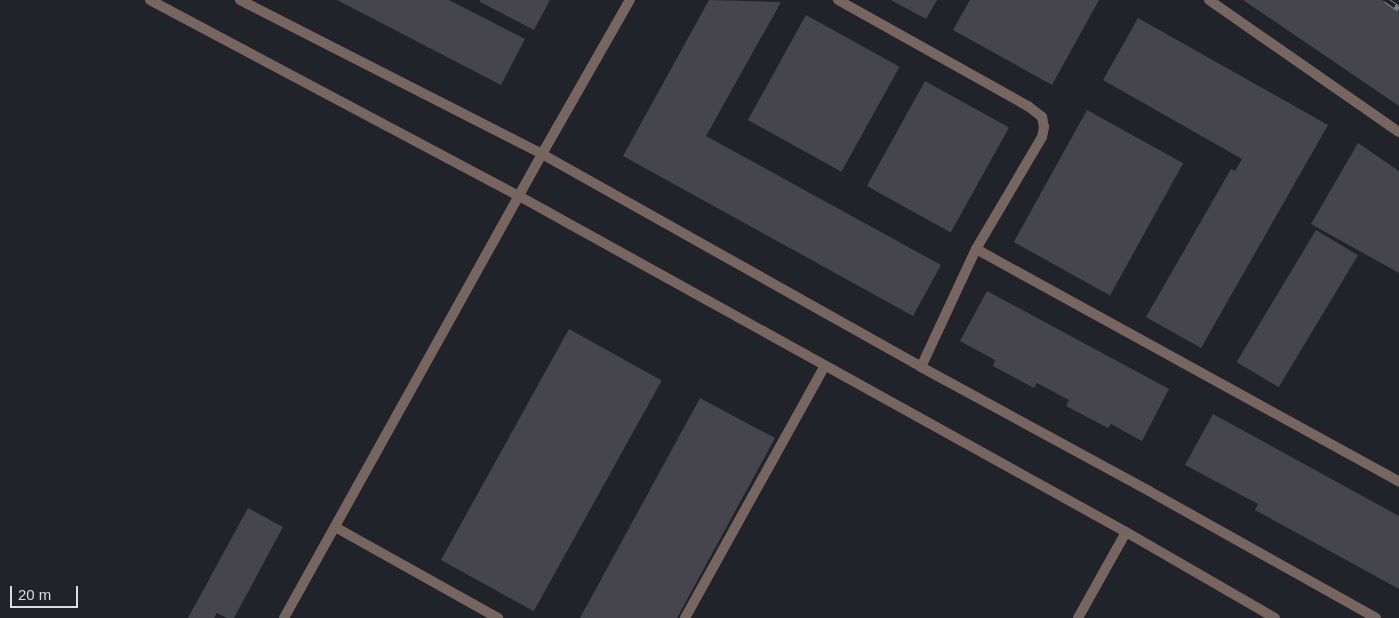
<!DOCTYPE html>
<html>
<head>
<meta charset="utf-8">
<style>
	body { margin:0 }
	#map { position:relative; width:1399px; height:618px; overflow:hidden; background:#20232a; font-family:Helvetica,sans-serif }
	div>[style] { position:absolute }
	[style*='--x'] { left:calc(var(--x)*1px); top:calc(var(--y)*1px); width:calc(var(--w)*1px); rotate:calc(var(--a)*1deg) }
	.building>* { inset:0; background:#46454d; transform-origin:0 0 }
	.service>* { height:10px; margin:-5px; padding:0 5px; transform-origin:5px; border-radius:5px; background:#776560 }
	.minor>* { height:10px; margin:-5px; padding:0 5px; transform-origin:5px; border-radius:5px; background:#776560 }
	.tertiary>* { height:10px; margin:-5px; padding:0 5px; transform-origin:5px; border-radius:5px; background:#776560 }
	.rail>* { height:5.5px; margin-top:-2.75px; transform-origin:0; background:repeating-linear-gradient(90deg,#20232a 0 11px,#7e8086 0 22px); box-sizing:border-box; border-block:1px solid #7e8086 }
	span { translate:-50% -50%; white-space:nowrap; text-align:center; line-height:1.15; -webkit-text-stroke:4.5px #20232a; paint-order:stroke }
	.scale { position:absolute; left:10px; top:586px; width:68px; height:22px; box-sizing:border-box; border:2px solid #dbdde1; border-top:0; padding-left:6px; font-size:15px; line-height:18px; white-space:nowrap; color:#dbdde1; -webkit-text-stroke:4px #20232a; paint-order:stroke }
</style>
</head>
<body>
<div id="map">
	<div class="building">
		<div style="clip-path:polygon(337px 0,449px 0,525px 39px,501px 85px)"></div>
		<div style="clip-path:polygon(480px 0,550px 0,534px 30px,480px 2px)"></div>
		<div style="clip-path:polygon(709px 0,781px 2px,706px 136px,941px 265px,913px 316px,623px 156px)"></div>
		<div style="clip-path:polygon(891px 0,937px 0,926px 19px)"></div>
		<div style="clip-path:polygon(970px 0,1099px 0,1052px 85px,953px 30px)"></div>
		<div style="clip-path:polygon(1243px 0,1382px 0,1399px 12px,1399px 106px)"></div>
		<div style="left:806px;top:15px;width:107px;height:120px;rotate:29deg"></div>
		<div style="clip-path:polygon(1138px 18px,1328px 125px,1201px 348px,1146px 317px,1231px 169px,1235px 171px,1242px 159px,1103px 80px)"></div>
		<div style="left:925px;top:81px;width:96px;height:120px;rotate:29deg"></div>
		<div style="left:1087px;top:110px;width:110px;height:151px;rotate:29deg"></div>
		<div style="clip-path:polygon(1358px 143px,1399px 171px,1399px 273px,1311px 224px)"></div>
		<div style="left:1316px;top:230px;width:49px;height:154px;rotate:31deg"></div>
		<div style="clip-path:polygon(987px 291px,1169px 389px,1142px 441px,1111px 424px,1108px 428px,1066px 406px,1069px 400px,1037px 383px,1034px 388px,993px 366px,995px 360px,960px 341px)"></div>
		<div style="left:569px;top:329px;width:106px;height:264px;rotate:29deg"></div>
		<div style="clip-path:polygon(700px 398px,775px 438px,677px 618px,580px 618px)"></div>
		<div style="clip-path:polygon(1213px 414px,1399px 516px,1399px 589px,1255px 510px,1258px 504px,1185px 465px)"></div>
		<div style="clip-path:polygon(248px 508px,283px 527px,234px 618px,227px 618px,217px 613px,214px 618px,188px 618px)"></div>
	</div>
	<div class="service">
		<div style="--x:838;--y:0;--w:218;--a:29.2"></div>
		<div style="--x:1028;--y:106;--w:18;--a:38"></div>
		<div style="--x:1042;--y:117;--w:10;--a:79"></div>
		<div style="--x:1044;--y:127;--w:10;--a:101"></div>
		<div style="--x:1042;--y:137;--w:130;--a:120.5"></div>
		<div style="--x:976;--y:249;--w:130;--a:115"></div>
		<div style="--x:1209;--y:0;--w:231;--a:34.8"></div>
		<div style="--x:542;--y:154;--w:177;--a:-60.3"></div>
		<div style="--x:976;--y:249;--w:483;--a:28.8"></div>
	</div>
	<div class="minor">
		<div style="--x:335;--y:527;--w:187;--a:29.2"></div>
		<div style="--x:685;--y:618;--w:287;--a:-61"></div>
		<div style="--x:1078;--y:618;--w:98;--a:-60.8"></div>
	</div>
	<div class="tertiary">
		<div style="--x:150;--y:0;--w:418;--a:28"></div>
		<div style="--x:519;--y:196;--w:694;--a:28.97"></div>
		<div style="--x:1126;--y:532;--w:172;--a:30"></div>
		<div style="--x:240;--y:0;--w:339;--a:27"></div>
		<div style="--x:542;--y:154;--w:435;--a:29.3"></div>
		<div style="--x:921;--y:367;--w:260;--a:28.5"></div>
		<div style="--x:1149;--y:491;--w:260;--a:29.2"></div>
		<div style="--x:284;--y:618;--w:531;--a:-60.92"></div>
	</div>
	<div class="rail">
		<div style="--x:1386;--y:0;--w:16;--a:35"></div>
	</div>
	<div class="scale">20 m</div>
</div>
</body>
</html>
